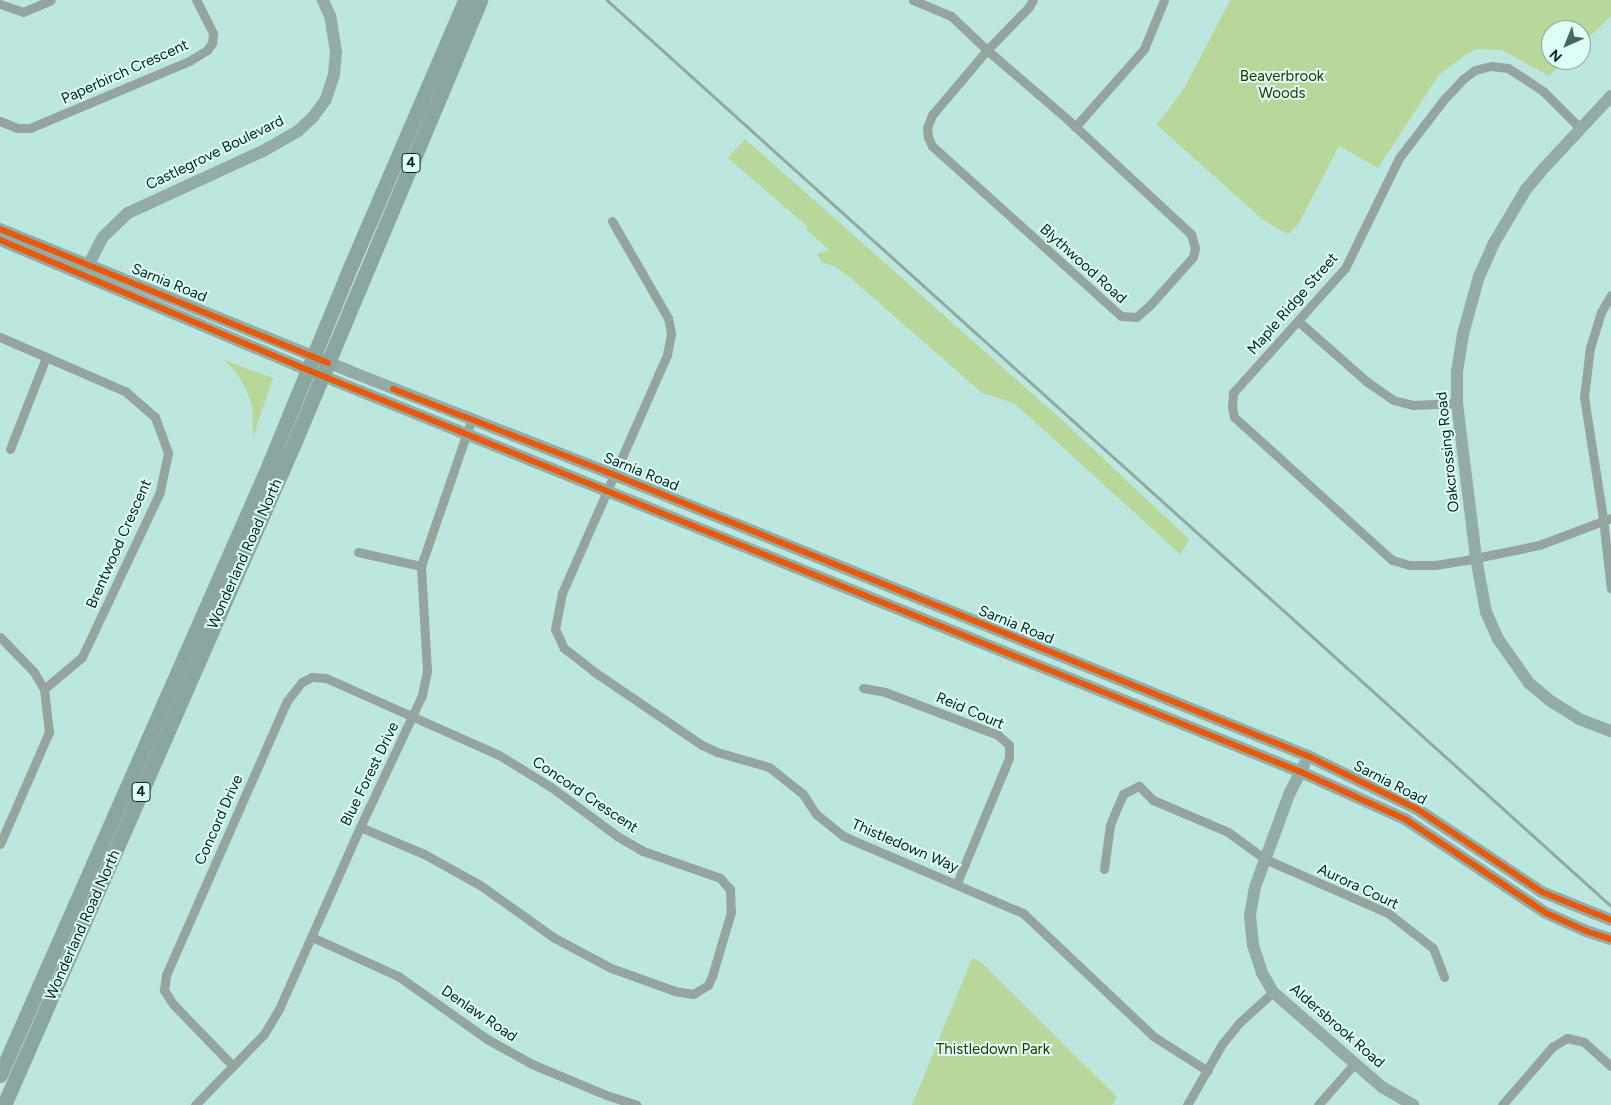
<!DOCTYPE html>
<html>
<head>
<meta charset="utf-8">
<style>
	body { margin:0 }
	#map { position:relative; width:1611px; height:1105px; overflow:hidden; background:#bbe7de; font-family:Figtree,sans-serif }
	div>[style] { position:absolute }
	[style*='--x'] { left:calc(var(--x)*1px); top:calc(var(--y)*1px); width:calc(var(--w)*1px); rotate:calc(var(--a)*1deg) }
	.green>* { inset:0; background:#b8d89b }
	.street>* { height:9px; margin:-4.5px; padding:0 4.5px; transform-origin:4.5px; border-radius:4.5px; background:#94a4a0 }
	.secondary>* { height:12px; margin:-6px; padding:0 6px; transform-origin:6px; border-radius:6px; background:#94aca7 }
	.primary>* { height:15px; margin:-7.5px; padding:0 7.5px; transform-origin:7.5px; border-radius:7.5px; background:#8ba6a0 }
	.rail>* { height:2.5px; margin:-1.25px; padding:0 1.25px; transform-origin:1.25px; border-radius:1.25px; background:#91a9a3 }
	.cycleway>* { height:6px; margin:-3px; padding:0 3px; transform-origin:3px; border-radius:3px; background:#e8590c }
	span { translate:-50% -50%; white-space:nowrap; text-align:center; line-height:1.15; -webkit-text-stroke:4px #defdf5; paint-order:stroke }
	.shield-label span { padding:1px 4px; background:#defdf5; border:1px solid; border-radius:4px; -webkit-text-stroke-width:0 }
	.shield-label { font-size:14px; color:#00231d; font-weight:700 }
	.street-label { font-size:15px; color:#00231d }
	.park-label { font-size:15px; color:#2b3400 }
	.north { position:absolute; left:1541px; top:20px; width:50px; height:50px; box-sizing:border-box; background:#defdf5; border:1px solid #85a69f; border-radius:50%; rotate:224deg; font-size:14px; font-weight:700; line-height:20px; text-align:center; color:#00231d }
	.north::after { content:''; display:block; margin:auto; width:18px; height:22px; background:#416861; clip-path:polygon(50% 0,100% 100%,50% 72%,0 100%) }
</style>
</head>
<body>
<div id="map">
	<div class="green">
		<div style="clip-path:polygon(1230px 0,1611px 0,1611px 16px,1581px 45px,1581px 30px,1551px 30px,1551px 60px,1566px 60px,1549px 76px,1502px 50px,1477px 49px,1468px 53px,1439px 75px,1378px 168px,1339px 146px,1298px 225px,1288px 234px,1263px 220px,1157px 125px,1185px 87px)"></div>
		<div style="clip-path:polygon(745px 139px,1061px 419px,1190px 540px,1180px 554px,1014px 403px,982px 393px,853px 280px,836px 267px,822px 262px,817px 254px,829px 250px,806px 229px,807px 226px,728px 158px)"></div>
		<div style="clip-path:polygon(224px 360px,273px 378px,253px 437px,252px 406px,246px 389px,236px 372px)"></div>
		<div style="clip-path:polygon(972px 958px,981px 962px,1117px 1097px,1112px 1105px,912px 1105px)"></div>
	</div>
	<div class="street">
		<div style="--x:913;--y:0;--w:41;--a:22.8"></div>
		<div style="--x:951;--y:16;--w:50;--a:43.4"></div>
		<div style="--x:987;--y:50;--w:104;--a:40.7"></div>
		<div style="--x:1066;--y:118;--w:171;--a:42.9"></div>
		<div style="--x:1191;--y:234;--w:15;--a:74"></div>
		<div style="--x:1195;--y:248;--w:9;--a:103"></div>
		<div style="--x:1193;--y:257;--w:64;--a:131.9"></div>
		<div style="--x:1150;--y:305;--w:18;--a:139"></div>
		<div style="--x:1136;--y:317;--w:15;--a:-176"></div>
		<div style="--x:1121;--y:316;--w:254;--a:-138"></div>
		<div style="--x:932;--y:146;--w:10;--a:-114"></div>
		<div style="--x:928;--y:137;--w:9;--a:-96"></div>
		<div style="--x:927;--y:128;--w:14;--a:-69"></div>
		<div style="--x:932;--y:115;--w:85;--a:-49.8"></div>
		<div style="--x:987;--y:50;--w:59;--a:-45.7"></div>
		<div style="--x:1028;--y:8;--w:9;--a:-58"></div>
		<div style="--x:0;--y:4;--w:24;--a:19"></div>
		<div style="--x:23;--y:12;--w:30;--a:-23"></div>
		<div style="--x:0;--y:121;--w:18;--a:22"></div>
		<div style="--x:17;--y:128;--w:13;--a:0"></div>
		<div style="--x:30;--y:128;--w:173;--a:-22.8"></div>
		<div style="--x:189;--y:61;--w:21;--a:-31"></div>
		<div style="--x:207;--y:50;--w:9;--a:-54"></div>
		<div style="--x:212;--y:43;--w:10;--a:-84"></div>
		<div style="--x:213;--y:33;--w:37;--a:-117"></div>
		<div style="--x:1075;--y:127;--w:104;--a:-48.5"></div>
		<div style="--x:1144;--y:49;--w:53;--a:-67.8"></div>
		<div style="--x:1580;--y:128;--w:52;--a:-135"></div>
		<div style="--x:1543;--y:91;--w:42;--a:-146.7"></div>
		<div style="--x:1508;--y:68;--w:17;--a:-173"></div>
		<div style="--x:1491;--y:66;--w:16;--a:166"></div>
		<div style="--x:1475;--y:70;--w:15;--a:143"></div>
		<div style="--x:1463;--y:79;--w:26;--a:133"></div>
		<div style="--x:1445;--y:98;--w:76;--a:127.5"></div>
		<div style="--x:1399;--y:158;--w:123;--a:116.1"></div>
		<div style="--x:1345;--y:268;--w:168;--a:131.9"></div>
		<div style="--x:1233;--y:393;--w:13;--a:94"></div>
		<div style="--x:1232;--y:406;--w:11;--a:80"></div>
		<div style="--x:1234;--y:417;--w:12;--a:42"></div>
		<div style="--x:1243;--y:425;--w:201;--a:42.2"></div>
		<div style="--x:1392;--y:560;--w:18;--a:16"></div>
		<div style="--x:1409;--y:565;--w:26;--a:0"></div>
		<div style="--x:1435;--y:565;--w:31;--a:-9"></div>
		<div style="--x:1466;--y:560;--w:75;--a:-11.6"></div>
		<div style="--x:1539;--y:545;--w:77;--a:-20.6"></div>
		<div style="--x:612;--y:221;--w:112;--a:60"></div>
		<div style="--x:668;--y:318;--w:16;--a:79"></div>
		<div style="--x:671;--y:334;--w:21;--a:101"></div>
		<div style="--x:667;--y:355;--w:260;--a:113.8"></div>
		<div style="--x:562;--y:593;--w:37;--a:101"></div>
		<div style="--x:555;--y:629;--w:21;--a:65"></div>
		<div style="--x:564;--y:648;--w:37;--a:38"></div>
		<div style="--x:593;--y:671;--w:132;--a:34.2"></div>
		<div style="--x:702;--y:745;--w:17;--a:25"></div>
		<div style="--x:717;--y:752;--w:54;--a:16.1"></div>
		<div style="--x:769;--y:767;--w:43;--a:38.5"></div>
		<div style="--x:803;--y:794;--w:24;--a:57"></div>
		<div style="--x:816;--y:814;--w:35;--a:39"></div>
		<div style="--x:843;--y:836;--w:196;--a:23.2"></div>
		<div style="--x:1023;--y:913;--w:179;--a:43.4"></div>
		<div style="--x:1153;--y:1036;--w:65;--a:32.5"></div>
		<div style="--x:1611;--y:295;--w:20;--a:120"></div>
		<div style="--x:1601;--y:312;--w:37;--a:107"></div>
		<div style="--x:1590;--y:347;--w:50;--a:96.8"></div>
		<div style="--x:1584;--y:397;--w:123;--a:81.1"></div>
		<div style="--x:1603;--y:519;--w:70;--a:83.5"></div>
		<div style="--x:1298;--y:321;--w:91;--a:41.4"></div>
		<div style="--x:1366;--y:381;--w:33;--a:35"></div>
		<div style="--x:1393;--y:400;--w:21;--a:14"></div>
		<div style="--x:1413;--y:405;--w:44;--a:-2.6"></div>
		<div style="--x:0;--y:337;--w:136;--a:23.4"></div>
		<div style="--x:125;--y:391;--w:40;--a:41"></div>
		<div style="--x:155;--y:417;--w:38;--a:70"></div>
		<div style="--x:168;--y:453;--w:40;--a:102"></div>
		<div style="--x:160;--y:492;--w:183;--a:115.3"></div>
		<div style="--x:82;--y:657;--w:50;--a:139.9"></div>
		<div style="--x:10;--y:449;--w:99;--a:-68.6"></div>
		<div style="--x:358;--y:552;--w:65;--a:12.5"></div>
		<div style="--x:0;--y:637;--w:49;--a:45.8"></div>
		<div style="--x:34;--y:672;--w:20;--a:60"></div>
		<div style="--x:44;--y:689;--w:43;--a:83.4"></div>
		<div style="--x:49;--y:732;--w:122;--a:113.6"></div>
		<div style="--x:863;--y:688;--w:22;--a:10"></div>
		<div style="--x:885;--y:692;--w:121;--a:20.8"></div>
		<div style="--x:998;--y:735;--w:15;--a:42"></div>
		<div style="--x:1009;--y:745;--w:13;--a:90"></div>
		<div style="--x:1009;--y:758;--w:135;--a:112.6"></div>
		<div style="--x:1104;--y:869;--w:44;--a:-82.2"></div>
		<div style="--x:1110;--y:825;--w:16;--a:-68"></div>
		<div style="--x:1116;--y:810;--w:17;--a:-66"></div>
		<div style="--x:1123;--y:794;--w:18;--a:-27"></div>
		<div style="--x:1139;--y:786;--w:20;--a:45"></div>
		<div style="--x:1153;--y:800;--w:82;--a:23.1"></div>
		<div style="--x:1228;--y:832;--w:46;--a:36.1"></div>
		<div style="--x:1265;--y:859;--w:134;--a:23.7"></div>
		<div style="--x:1388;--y:913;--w:57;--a:37.9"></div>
		<div style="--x:1433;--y:948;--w:31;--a:69"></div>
		<div style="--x:312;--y:937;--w:94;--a:24.4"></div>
		<div style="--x:398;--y:976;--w:109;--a:35.3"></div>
		<div style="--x:487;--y:1039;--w:51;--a:29.1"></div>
		<div style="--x:532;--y:1064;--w:80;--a:22.7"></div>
		<div style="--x:606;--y:1095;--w:32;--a:18"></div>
		<div style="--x:233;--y:1066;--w:86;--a:-134.1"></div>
		<div style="--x:173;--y:1004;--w:17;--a:-123"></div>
		<div style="--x:164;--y:990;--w:15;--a:-82"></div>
		<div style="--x:166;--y:975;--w:300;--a:-66.2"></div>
		<div style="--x:287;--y:701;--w:24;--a:-52"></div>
		<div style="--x:302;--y:682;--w:11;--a:-27"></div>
		<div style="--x:312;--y:677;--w:14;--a:4"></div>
		<div style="--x:326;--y:678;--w:189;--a:24"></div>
		<div style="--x:499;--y:755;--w:61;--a:31.6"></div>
		<div style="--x:551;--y:787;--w:82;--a:36.6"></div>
		<div style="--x:617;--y:836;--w:30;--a:30"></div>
		<div style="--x:643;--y:851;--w:82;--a:19.3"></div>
		<div style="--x:720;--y:878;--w:15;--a:48"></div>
		<div style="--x:730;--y:889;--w:23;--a:88"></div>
		<div style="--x:731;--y:912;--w:67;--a:106.5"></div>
		<div style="--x:712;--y:976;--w:10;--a:114"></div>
		<div style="--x:708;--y:985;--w:17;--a:149"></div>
		<div style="--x:693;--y:994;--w:18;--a:-171"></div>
		<div style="--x:675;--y:991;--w:68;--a:-160.2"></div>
		<div style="--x:611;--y:968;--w:66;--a:-151.9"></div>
		<div style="--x:553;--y:937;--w:90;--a:-144.5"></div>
		<div style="--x:480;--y:885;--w:64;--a:-151"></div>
		<div style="--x:424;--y:854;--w:69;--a:-157.1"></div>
		<div style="--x:195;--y:1105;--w:99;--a:-45.8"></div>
		<div style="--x:264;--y:1034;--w:29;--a:-59"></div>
		<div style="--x:279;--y:1009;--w:199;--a:-66"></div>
		<div style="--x:360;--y:827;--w:146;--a:-64.8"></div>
		<div style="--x:422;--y:695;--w:25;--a:-78"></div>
		<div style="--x:427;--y:671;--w:105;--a:-93.3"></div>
		<div style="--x:421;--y:566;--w:157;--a:-71"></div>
		<div style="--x:1187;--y:1105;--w:70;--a:-60.2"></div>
		<div style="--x:1222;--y:1044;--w:28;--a:-51"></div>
		<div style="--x:1240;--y:1022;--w:45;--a:-42.3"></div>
		<div style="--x:1318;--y:1105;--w:55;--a:-48.7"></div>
		<div style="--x:1502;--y:1105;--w:77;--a:-49.2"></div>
		<div style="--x:1552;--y:1047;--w:17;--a:-31"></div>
		<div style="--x:1567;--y:1038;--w:17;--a:13"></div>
		<div style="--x:1584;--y:1042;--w:36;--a:42"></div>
	</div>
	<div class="secondary">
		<div style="--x:1611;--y:96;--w:98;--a:132.9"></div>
		<div style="--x:1544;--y:168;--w:30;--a:130"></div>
		<div style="--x:1525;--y:191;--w:61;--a:120.8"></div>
		<div style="--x:1494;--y:243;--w:36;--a:114"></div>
		<div style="--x:1479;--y:276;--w:60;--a:105.4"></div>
		<div style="--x:1463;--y:334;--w:37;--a:99"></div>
		<div style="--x:1457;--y:371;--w:32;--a:90"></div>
		<div style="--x:1457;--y:403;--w:156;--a:83"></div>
		<div style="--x:1476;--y:558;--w:55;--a:79.5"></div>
		<div style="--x:1486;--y:612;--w:30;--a:66"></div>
		<div style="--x:1498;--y:639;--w:54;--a:54.8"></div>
		<div style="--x:1529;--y:683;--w:26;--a:40"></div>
		<div style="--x:1549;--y:700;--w:36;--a:32"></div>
		<div style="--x:1579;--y:719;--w:34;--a:21"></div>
		<div style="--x:0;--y:229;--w:377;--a:22.1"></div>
		<div style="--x:349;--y:371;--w:293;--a:21.4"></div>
		<div style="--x:622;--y:478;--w:740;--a:22.06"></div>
		<div style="--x:1308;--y:756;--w:121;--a:25.9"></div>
		<div style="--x:1417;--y:809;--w:150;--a:33.6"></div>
		<div style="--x:1542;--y:892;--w:74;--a:22.1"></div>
		<div style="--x:0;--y:240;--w:334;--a:22.9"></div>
		<div style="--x:308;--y:370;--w:1071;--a:22.04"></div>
		<div style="--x:1301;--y:772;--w:114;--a:24.3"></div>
		<div style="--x:1405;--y:819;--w:169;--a:33.7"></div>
		<div style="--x:1546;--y:913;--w:44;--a:24.2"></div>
		<div style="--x:1586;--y:931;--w:26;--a:18"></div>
		<div style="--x:89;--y:264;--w:30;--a:-63"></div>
		<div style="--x:103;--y:237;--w:35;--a:-44"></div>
		<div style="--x:128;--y:213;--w:149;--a:-24.7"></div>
		<div style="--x:263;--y:151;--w:40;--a:-29.7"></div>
		<div style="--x:298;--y:131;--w:21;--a:-43"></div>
		<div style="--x:313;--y:117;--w:22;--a:-54"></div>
		<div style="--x:326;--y:99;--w:26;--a:-72"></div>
		<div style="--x:334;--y:74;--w:22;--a:-85"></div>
		<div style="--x:336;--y:52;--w:36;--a:-99"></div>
		<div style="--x:330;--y:16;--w:17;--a:-114"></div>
		<div style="--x:1304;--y:765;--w:30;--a:117"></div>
		<div style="--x:1290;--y:792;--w:101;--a:110.2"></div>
		<div style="--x:1255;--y:887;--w:29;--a:100"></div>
		<div style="--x:1250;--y:916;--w:29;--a:84"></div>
		<div style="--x:1253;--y:945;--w:29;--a:72"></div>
		<div style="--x:1262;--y:973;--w:22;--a:60"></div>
		<div style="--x:1273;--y:992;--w:145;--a:41.1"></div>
		<div style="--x:1382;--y:1087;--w:36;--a:30"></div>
	</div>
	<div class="primary">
		<div style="--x:0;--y:1075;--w:657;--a:-66.21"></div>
		<div style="--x:265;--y:474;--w:228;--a:-67.6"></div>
		<div style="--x:352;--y:263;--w:286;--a:-66.7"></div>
		<div style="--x:4;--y:1105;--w:725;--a:-66.33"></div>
		<div style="--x:295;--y:441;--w:478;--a:-67.2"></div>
	</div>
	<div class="rail">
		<div style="--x:607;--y:0;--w:1352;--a:42.06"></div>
	</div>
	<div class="cycleway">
		<div style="--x:0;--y:229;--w:354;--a:22.2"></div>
		<div style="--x:0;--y:240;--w:334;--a:22.9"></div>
		<div style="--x:308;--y:370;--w:1071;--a:22.04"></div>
		<div style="--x:1301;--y:772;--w:114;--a:24.3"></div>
		<div style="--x:1405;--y:819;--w:169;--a:33.7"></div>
		<div style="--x:1546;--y:913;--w:44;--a:24.2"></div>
		<div style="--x:1586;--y:931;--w:26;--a:18"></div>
		<div style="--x:393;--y:389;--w:246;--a:21.2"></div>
		<div style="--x:622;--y:478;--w:740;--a:22.06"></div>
		<div style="--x:1308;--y:756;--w:121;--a:25.9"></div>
		<div style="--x:1417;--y:809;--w:150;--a:33.6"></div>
		<div style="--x:1542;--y:892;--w:74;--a:22.1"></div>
	</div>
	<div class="shield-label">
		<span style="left:411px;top:163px">4</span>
		<span style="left:141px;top:792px">4</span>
	</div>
	<div class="street-label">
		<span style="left:125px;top:72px;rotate:-24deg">Paperbirch Crescent</span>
		<span style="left:215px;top:153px;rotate:-26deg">Castlegrove Boulevard</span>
		<span style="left:1083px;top:264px;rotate:42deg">Blythwood Road</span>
		<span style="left:169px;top:283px;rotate:22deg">Sarnia Road</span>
		<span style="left:1293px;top:304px;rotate:-49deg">Maple Ridge Street</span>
		<span style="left:1448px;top:452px;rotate:-96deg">Oakcrossing Road</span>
		<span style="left:641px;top:472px;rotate:22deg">Sarnia Road</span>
		<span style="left:119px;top:544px;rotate:-66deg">Brentwood Crescent</span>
		<span style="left:245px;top:554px;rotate:-66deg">Wonderland Road North</span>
		<span style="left:1016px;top:625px;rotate:22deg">Sarnia Road</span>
		<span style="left:970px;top:711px;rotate:23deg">Reid Court</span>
		<span style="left:370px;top:774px;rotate:-64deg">Blue Forest Drive</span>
		<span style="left:1390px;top:783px;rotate:27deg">Sarnia Road</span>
		<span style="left:585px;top:795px;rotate:34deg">Concord Crescent</span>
		<span style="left:219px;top:820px;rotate:-66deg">Concord Drive</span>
		<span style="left:905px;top:846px;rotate:23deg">Thistledown Way</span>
		<span style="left:1358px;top:887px;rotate:25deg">Aurora Court</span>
		<span style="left:83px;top:925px;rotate:-66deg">Wonderland Road North</span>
		<span style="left:479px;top:1014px;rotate:34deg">Denlaw Road</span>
		<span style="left:1337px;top:1026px;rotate:41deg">Aldersbrook Road</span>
	</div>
	<div class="park-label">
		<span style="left:1282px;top:85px">Beaverbrook<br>Woods</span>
		<span style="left:993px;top:1050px">Thistledown Park</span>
	</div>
	<div class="north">N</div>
</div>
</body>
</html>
